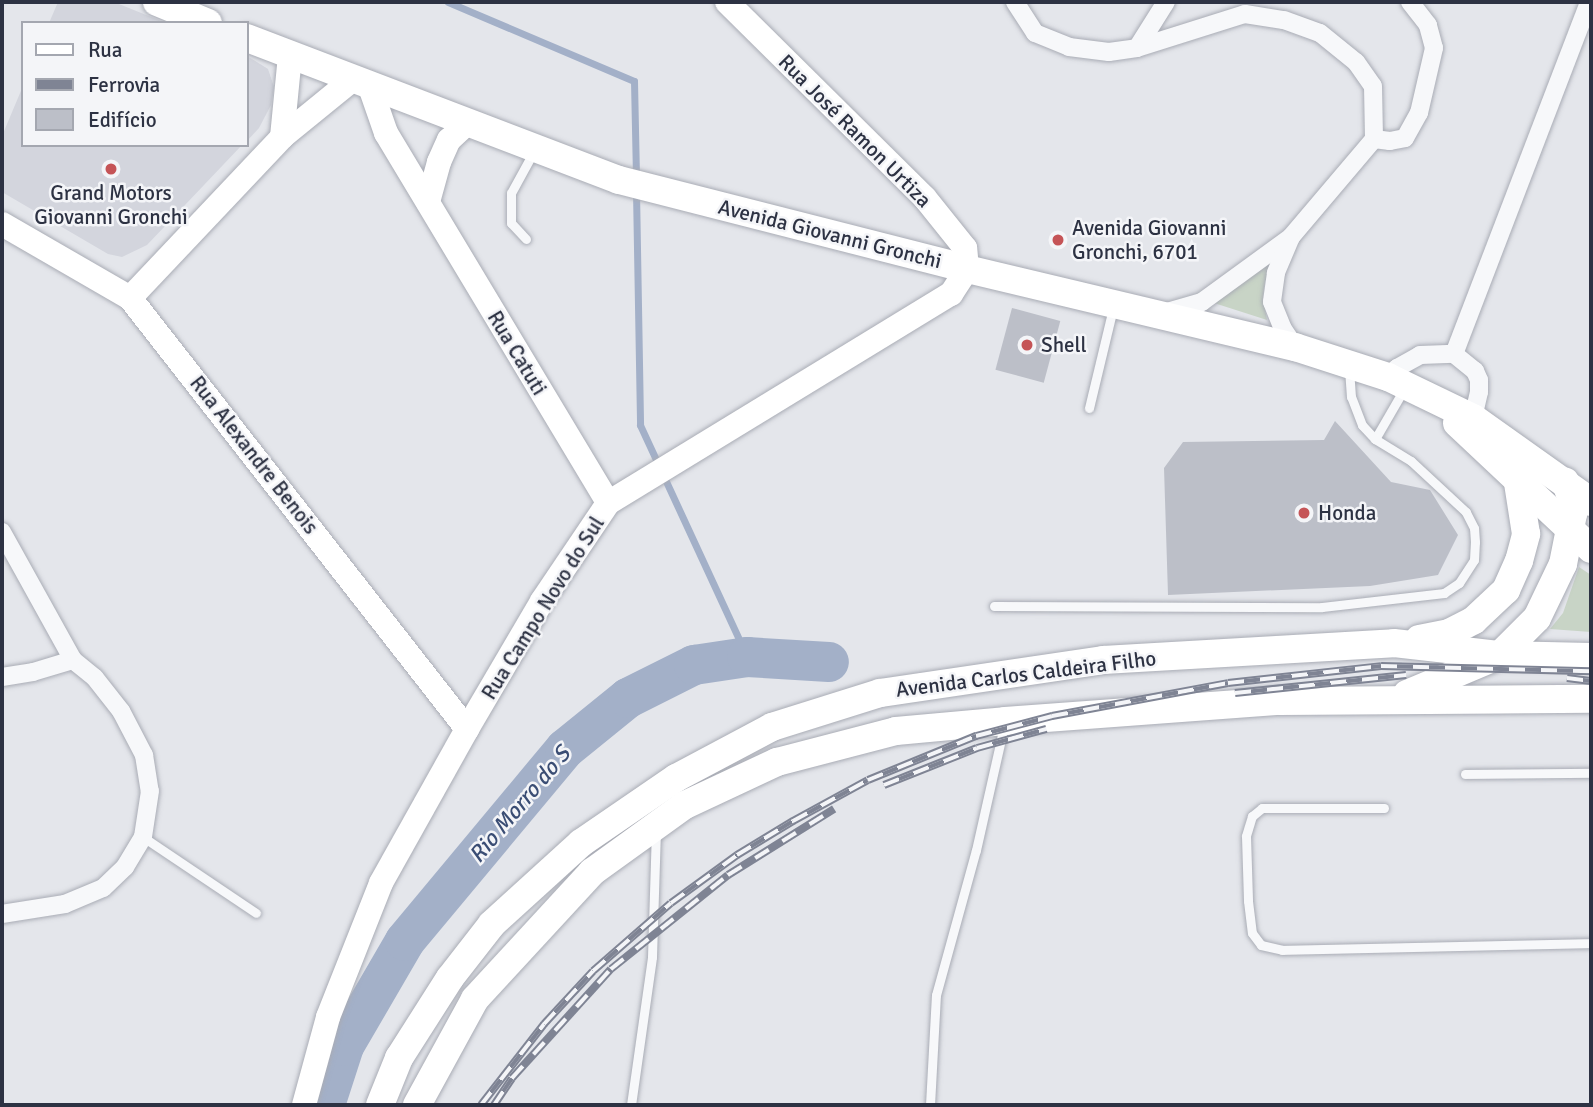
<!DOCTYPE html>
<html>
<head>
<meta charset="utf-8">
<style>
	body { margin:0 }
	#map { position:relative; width:1593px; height:1107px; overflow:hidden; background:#e4e6eb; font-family:Signika,sans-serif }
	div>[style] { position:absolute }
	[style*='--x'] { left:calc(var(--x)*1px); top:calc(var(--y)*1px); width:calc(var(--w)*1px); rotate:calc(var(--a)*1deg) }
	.built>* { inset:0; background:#d3d5dd }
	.green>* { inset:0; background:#c8d4c6 }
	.stream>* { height:7px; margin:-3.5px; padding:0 3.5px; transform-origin:3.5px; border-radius:3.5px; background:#a3b0c8 }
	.river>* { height:40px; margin:-20px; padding:0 20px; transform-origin:20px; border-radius:20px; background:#a3b0c8 }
	.building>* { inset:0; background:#bcbfc8; transform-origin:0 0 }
	.roads { filter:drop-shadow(0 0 2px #a9acb5) drop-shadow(0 0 2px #a9acb5) }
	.lane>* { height:9px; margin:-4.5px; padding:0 4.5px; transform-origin:4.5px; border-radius:4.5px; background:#f7f8fa }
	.street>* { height:18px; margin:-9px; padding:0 9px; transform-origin:9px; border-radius:9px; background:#f7f8fa }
	.secondary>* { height:24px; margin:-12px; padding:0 12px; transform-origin:12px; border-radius:12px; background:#fff }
	.primary>* { height:28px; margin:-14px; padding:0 14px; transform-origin:14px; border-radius:14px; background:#fff }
	.rail>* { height:8px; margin-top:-4px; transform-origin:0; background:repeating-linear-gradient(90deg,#f4f5f8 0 16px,#7f8494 0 32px); box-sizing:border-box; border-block:2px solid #7f8494 }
	.dots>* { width:19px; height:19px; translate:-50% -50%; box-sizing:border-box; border:4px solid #f4f5f8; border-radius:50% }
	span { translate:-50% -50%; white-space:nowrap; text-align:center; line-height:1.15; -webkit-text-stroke:5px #f4f5f8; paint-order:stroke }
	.street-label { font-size:21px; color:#2d3243 }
	.poi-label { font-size:21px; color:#2d3243 }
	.left { translate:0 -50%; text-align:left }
	.water-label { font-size:23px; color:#3a4d74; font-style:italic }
	.frame { position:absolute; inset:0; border:4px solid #2d3243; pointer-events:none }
	.legend { position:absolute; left:21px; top:21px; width:228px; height:126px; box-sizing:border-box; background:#f4f5f8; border:2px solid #a4a7b0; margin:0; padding:9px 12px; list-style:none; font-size:21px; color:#2d3243 }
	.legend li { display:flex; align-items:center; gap:14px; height:35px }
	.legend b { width:35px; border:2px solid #a4a7b0 }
</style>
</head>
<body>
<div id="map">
	<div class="built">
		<div style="clip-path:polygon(58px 2px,114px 2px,166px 23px,49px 23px)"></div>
		<div style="clip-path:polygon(247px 56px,268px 69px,274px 87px,271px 105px,259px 128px,247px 141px)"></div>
		<div style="clip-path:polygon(23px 86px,23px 145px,242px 145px,147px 245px,122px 257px,108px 254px,2px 192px,2px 136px)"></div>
	</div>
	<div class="green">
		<div style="clip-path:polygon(1280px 250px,1265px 282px,1263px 297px,1267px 320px,1214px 303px)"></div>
		<div style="clip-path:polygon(1579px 567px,1591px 575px,1591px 632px,1550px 629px,1563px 613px)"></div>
	</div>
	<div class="stream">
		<div style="--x:448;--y:2;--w:202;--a:23"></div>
		<div style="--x:634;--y:81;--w:98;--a:88.8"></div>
		<div style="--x:636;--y:191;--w:234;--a:89"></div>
		<div style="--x:640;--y:425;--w:255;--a:65.2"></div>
	</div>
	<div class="river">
		<div style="--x:325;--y:1105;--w:62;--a:-72.1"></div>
		<div style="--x:344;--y:1046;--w:121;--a:-59.8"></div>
		<div style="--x:405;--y:941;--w:250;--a:-50.2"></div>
		<div style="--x:565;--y:749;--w:81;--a:-39"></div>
		<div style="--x:628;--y:698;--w:74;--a:-26.6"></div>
		<div style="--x:694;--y:665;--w:54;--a:-8.6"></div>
		<div style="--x:747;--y:657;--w:82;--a:3.5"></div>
	</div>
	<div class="building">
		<div style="left:1012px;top:308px;width:50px;height:64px;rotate:15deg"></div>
		<div style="clip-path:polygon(1335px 421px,1391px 482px,1430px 490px,1458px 535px,1438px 575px,1370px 586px,1168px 595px,1164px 468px,1183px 442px,1324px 440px)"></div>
	</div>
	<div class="roads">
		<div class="lane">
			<div style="--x:526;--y:239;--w:22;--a:-133"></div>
			<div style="--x:511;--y:223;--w:30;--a:-90"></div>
			<div style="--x:511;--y:193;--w:48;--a:-61.3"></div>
			<div style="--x:1089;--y:408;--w:103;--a:-76.5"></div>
			<div style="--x:1375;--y:439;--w:58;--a:-59.9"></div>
			<div style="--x:994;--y:606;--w:328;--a:0.2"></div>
			<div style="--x:1322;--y:607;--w:123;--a:-6.5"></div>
			<div style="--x:1444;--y:593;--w:18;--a:-34"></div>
			<div style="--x:1459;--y:583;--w:27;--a:-57"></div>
			<div style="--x:1474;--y:560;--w:18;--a:-87"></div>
			<div style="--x:1475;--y:542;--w:14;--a:-94"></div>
			<div style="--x:1474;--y:528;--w:18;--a:-117"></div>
			<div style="--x:1466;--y:512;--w:75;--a:-137.2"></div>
			<div style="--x:1411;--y:461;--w:42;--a:-148.6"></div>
			<div style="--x:1375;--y:439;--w:19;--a:-133"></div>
			<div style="--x:1362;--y:425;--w:30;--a:-111"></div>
			<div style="--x:1351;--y:397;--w:30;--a:-94"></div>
			<div style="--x:1465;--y:774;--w:126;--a:-0.5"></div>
			<div style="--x:1384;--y:808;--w:122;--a:180"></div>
			<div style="--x:1262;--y:808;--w:13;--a:141"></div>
			<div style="--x:1252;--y:816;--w:21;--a:107"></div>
			<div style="--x:1246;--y:836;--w:65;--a:88.2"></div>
			<div style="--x:1248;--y:901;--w:32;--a:83"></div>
			<div style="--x:1252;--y:933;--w:15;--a:53"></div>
			<div style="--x:1261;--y:945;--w:22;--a:13"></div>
			<div style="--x:1282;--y:950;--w:309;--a:-1.3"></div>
			<div style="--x:143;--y:837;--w:136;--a:33.9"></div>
			<div style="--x:631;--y:1105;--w:149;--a:-81.9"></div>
			<div style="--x:652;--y:957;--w:125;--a:-88.2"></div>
			<div style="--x:930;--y:1105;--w:110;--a:-86.9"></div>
			<div style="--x:936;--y:995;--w:150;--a:-74.6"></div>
			<div style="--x:976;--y:850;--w:127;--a:-77.3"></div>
		</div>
		<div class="street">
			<div style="--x:1015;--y:2;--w:37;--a:57"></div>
			<div style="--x:1035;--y:33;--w:37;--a:22"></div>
			<div style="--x:1069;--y:47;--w:40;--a:7.1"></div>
			<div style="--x:1109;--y:52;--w:28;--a:-8"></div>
			<div style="--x:1137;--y:48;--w:54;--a:-57.8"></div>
			<div style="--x:1137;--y:48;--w:113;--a:-17.5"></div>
			<div style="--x:1245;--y:14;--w:39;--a:9"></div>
			<div style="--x:1284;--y:20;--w:38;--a:20"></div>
			<div style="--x:1320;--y:33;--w:46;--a:38.9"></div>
			<div style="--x:1356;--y:62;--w:29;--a:55"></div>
			<div style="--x:1373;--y:86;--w:53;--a:88.9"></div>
			<div style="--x:1374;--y:139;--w:128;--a:130.3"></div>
			<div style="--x:1291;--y:237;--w:110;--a:143.9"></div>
			<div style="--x:1202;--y:302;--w:37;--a:164"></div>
			<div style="--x:1374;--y:139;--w:16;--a:7"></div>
			<div style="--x:1390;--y:141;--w:15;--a:-11"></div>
			<div style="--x:1405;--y:138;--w:29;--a:-61"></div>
			<div style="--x:1419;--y:113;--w:67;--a:-77"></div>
			<div style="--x:1434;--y:48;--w:24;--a:-105"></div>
			<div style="--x:1428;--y:25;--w:29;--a:-128"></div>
			<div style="--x:1291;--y:237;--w:39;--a:113"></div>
			<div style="--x:1276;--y:273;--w:29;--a:98"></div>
			<div style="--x:1272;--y:302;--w:29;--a:68"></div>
			<div style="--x:1283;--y:329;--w:22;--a:56"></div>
			<div style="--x:1454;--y:354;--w:377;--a:-69"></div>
			<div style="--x:1388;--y:377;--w:13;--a:-45"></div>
			<div style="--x:1397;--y:368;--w:26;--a:-29"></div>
			<div style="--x:1420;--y:355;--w:34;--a:-2"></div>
			<div style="--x:1454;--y:354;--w:27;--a:39"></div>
			<div style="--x:1475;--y:371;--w:10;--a:66"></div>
			<div style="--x:1479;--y:380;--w:12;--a:90"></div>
			<div style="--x:1479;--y:392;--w:27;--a:103"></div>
			<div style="--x:2;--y:532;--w:146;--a:61"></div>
			<div style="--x:73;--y:660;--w:28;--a:39"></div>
			<div style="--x:95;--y:678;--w:42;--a:51.8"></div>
			<div style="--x:121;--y:711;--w:50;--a:62.4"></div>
			<div style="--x:144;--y:755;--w:36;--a:81"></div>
			<div style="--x:150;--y:791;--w:47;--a:98.7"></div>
			<div style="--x:143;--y:837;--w:35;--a:121"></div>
			<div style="--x:125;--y:867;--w:30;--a:136"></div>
			<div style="--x:103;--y:888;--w:41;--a:157.2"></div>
			<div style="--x:65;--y:904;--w:64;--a:171"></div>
			<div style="--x:2;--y:677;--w:31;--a:-9"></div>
			<div style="--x:33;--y:672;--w:42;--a:-16.7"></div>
		</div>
		<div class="secondary">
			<div style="--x:370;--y:87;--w:49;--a:70.8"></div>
			<div style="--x:386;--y:133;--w:431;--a:59"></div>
			<div style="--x:282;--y:137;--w:81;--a:-84.4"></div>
			<div style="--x:428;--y:202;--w:41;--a:-74.6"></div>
			<div style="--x:439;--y:162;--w:24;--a:-66"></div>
			<div style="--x:449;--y:140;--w:25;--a:-43"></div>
			<div style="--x:2;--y:224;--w:148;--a:30"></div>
			<div style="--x:130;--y:298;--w:547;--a:51.98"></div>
			<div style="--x:130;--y:298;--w:221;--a:-46.6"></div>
			<div style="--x:282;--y:137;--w:90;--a:-39.2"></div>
			<div style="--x:304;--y:1105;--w:91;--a:-74.7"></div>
			<div style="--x:328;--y:1017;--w:144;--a:-68.4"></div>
			<div style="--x:381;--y:883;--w:176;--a:-60.8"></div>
			<div style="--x:467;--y:729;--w:148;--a:-59.6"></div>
			<div style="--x:542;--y:601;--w:118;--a:-56"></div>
			<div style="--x:608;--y:503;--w:402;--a:-31.4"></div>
			<div style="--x:951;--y:294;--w:30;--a:-57"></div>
			<div style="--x:967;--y:269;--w:21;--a:-95"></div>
			<div style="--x:965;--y:248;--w:65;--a:-128.8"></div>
			<div style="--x:924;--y:197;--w:277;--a:-135.3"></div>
		</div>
		<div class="primary">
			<div style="--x:157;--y:2;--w:55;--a:22.4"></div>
			<div style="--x:247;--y:38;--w:398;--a:20.9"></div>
			<div style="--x:619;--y:180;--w:359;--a:14.3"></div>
			<div style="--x:967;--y:269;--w:337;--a:13.4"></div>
			<div style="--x:1295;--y:347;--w:98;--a:17.9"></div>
			<div style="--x:1388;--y:377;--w:94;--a:25.8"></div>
			<div style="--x:1473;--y:418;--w:145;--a:35.4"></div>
			<div style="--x:1457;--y:423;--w:184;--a:43.2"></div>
			<div style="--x:1419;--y:639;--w:31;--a:-11"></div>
			<div style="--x:1449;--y:633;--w:28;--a:-27"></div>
			<div style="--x:1474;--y:620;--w:44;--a:-43.2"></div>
			<div style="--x:1506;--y:590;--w:32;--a:-66"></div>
			<div style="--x:1519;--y:561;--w:28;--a:-75"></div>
			<div style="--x:1526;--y:534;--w:52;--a:-98.9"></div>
			<div style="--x:1407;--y:694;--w:101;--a:-22.8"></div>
			<div style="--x:1500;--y:655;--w:52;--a:-45"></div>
			<div style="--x:1537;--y:618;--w:60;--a:-64.3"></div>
			<div style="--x:1563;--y:564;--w:51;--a:-78.7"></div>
			<div style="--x:1573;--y:514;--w:12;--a:-90"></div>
			<div style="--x:1573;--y:502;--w:22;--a:-111"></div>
			<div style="--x:380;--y:1105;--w:51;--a:-68"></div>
			<div style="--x:399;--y:1058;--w:95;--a:-57.5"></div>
			<div style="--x:450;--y:978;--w:68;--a:-52.1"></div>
			<div style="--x:492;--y:924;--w:120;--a:-42.3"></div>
			<div style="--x:581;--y:843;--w:115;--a:-34.4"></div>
			<div style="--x:676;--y:778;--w:109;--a:-28"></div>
			<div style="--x:772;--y:727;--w:113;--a:-17.5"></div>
			<div style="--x:880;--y:693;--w:225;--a:-8.4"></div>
			<div style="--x:1103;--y:660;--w:291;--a:-3.3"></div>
			<div style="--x:1394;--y:643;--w:107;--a:6.5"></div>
			<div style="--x:1500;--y:655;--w:91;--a:1.3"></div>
			<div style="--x:417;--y:1105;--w:121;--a:-61.3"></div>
			<div style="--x:475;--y:999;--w:173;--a:-47.3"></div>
			<div style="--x:592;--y:872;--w:115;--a:-35.8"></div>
			<div style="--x:685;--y:805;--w:102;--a:-25.1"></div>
			<div style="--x:777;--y:762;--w:123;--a:-14.6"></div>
			<div style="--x:896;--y:731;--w:109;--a:-5.2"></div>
			<div style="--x:1005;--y:721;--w:275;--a:-4.2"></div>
			<div style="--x:1279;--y:701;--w:312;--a:-0.4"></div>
		</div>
	</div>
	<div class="rail">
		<div style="--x:1567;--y:678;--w:24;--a:7"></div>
		<div style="--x:1235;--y:693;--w:172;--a:-6"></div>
		<div style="--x:884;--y:785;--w:100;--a:-21.7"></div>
		<div style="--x:977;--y:748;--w:72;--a:-15.4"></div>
		<div style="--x:481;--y:1105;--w:103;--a:-52.1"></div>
		<div style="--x:544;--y:1024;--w:72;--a:-47.2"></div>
		<div style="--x:593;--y:971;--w:103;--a:-41.1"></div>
		<div style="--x:671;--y:903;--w:82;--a:-36"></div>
		<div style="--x:737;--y:855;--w:66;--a:-31.3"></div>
		<div style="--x:793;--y:821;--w:85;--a:-28.7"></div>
		<div style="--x:868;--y:780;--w:117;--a:-22.2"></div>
		<div style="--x:976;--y:736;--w:79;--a:-14.7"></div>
		<div style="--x:1052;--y:716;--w:179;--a:-10.6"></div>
		<div style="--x:1228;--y:683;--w:154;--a:-6.3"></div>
		<div style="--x:1381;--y:666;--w:210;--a:1.4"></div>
		<div style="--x:494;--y:1105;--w:32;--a:-56"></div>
		<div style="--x:512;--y:1078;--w:147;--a:-47.8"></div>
		<div style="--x:611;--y:969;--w:150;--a:-38.8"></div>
		<div style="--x:728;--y:875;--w:125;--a:-31.9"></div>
	</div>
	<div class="dots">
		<div style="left:111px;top:169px;background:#c55457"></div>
		<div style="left:1058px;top:240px;background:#c55457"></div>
		<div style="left:1027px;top:345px;background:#c55457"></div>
		<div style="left:1304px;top:513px;background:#c55457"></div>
	</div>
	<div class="street-label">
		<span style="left:855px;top:131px;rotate:45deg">Rua José Ramon Urtiza</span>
		<span style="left:830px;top:234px;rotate:14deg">Avenida Giovanni Gronchi</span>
		<span style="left:517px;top:353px;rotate:59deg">Rua Catuti</span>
		<span style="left:254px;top:455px;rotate:52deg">Rua Alexandre Benois</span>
		<span style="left:543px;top:608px;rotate:-58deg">Rua Campo Novo do Sul</span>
		<span style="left:1026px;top:674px;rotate:-7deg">Avenida Carlos Caldeira Filho</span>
	</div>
	<div class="poi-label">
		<span style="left:111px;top:205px">Grand Motors<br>Giovanni Gronchi</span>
		<span class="left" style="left:1072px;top:240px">Avenida Giovanni<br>Gronchi, 6701</span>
		<span class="left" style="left:1041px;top:345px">Shell</span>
		<span class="left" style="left:1318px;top:513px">Honda</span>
	</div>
	<div class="water-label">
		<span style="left:520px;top:805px;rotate:-50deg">Rio Morro do S</span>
	</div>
	<div class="frame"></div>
	<ul class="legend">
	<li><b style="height:9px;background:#fff"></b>Rua</li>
	<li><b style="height:9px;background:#7f8494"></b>Ferrovia</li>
	<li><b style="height:19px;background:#bcbfc8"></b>Edifício</li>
	</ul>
</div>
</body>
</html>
